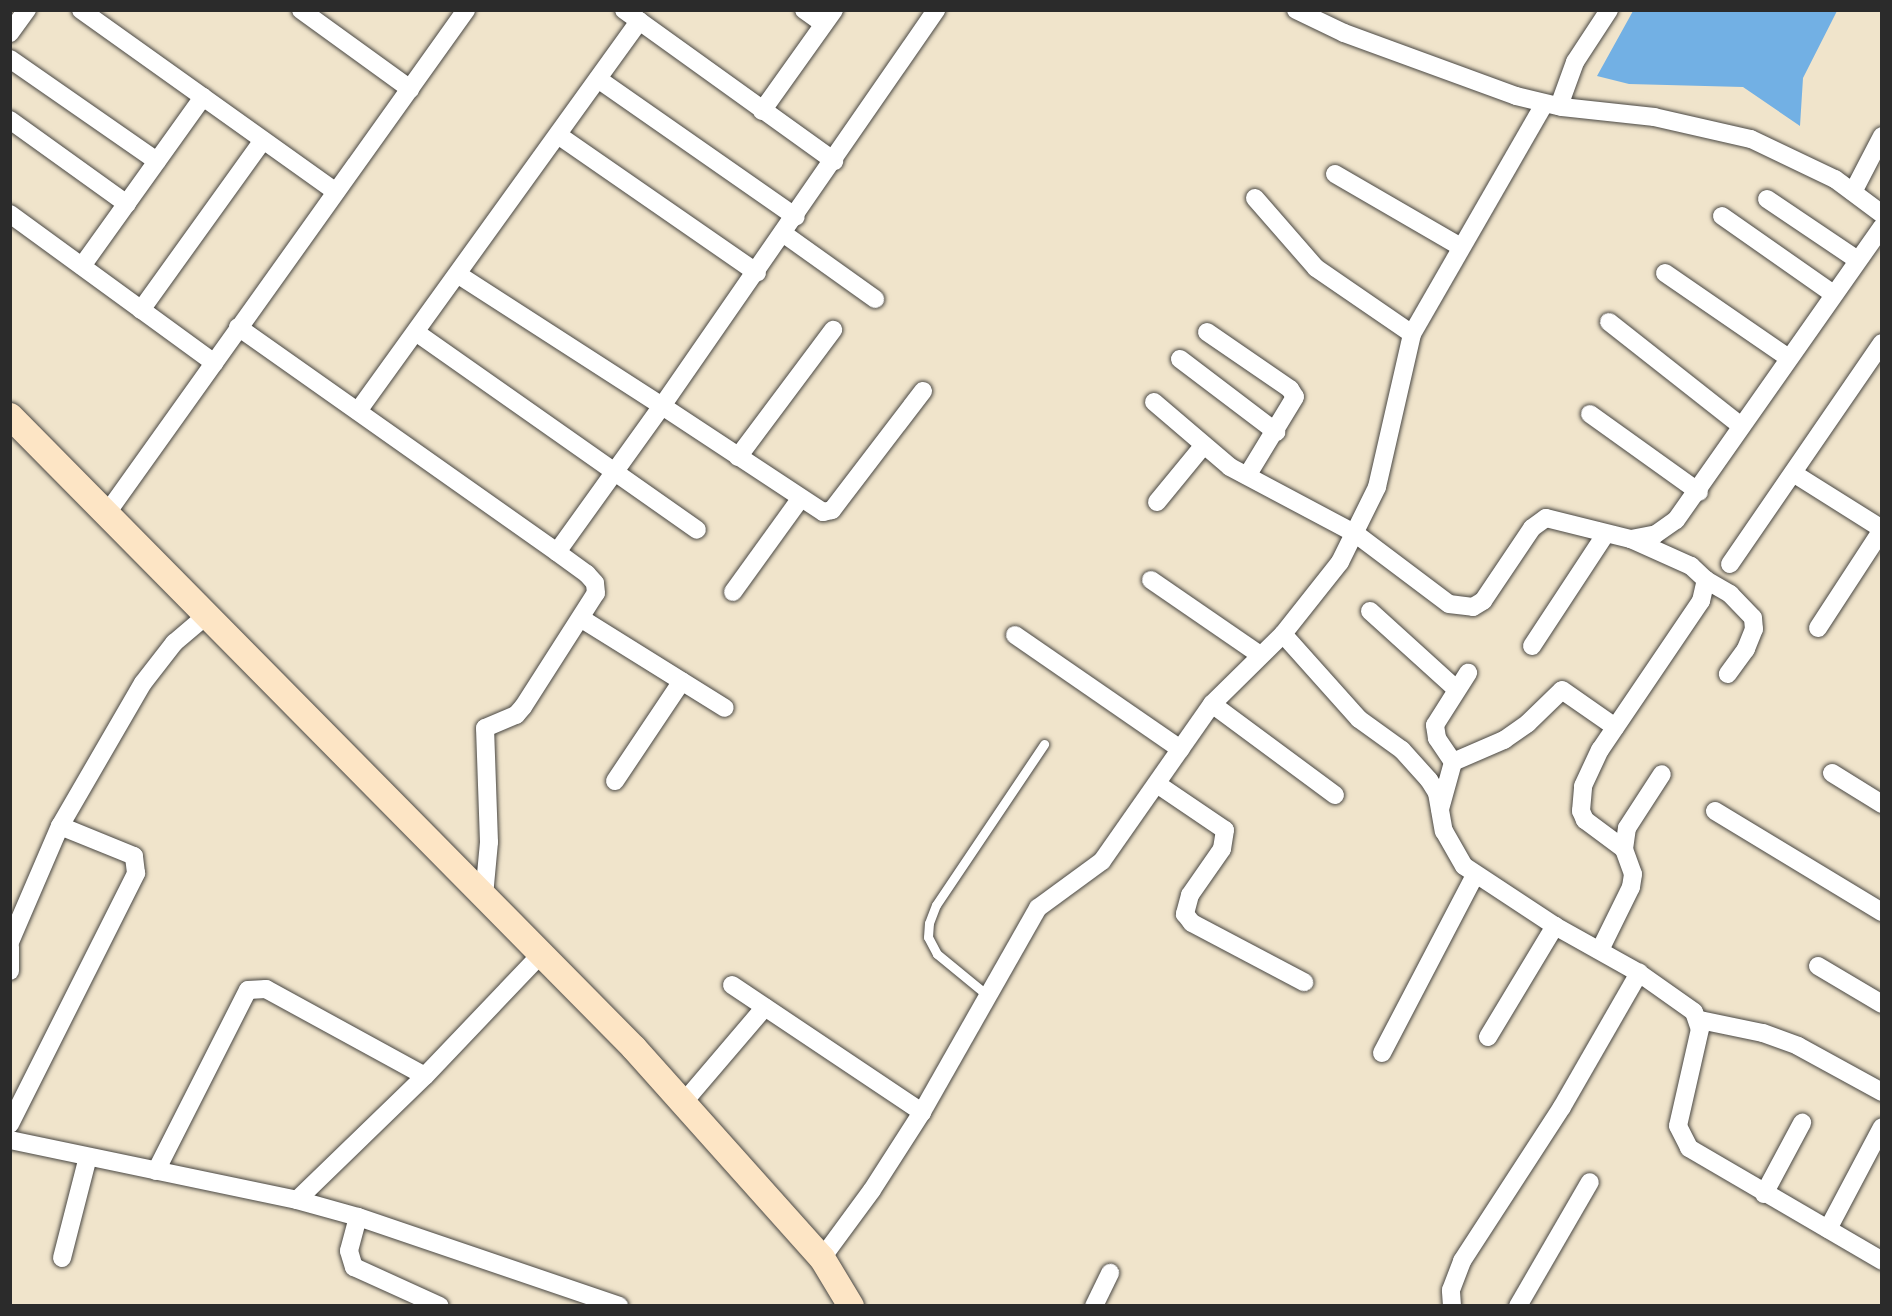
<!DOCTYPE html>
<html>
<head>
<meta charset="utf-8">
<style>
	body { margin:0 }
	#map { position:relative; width:1892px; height:1316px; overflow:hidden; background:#f0e4cb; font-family:Cardo,serif }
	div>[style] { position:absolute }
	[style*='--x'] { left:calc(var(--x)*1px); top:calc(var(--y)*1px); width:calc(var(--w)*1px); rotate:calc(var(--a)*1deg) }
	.water>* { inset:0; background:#72b0e4 }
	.roads { filter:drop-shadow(0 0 2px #494743) drop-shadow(0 0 2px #494743) }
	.lane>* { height:9px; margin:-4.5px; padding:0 4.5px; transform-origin:4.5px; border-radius:4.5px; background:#fff }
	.street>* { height:18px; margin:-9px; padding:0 9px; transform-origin:9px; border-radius:9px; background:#fff }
	.secondary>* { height:26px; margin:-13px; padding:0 13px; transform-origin:13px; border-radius:13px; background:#fde5c5 }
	span { translate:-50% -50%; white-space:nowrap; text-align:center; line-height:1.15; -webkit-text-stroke:4.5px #f6f6f2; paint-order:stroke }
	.frame { position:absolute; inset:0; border:12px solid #2b2b2b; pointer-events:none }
</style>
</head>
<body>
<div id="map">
	<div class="water">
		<div style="clip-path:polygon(1633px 11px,1633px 10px,1837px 11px,1803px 78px,1800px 126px,1743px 87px,1629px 84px,1597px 76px)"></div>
	</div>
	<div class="roads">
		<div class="lane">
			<div style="--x:987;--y:995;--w:65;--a:-140.6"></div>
			<div style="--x:937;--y:954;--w:19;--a:-118"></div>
			<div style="--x:928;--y:937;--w:14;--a:-86"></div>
			<div style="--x:929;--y:923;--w:19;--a:-69"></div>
			<div style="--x:936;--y:905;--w:194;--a:-56.1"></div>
		</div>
		<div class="street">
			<div style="--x:81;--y:10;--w:313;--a:35.5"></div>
			<div style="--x:301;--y:10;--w:135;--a:35.9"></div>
			<div style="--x:624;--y:10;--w:259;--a:35.7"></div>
			<div style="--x:804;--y:10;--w:24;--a:35"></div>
			<div style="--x:1296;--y:10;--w:53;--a:25.6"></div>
			<div style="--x:1344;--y:33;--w:183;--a:20.1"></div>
			<div style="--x:1516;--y:96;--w:47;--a:13.4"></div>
			<div style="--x:1562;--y:107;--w:93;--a:6.2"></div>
			<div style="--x:1654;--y:117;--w:99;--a:12.8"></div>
			<div style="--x:1751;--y:139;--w:93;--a:25.5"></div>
			<div style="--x:1835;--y:179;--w:59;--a:36.7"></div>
			<div style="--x:10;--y:33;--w:29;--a:-54"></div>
			<div style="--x:10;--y:59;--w:179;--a:34.8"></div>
			<div style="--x:598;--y:79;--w:241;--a:34.9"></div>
			<div style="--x:1559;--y:106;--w:47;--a:-70"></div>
			<div style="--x:1575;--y:62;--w:62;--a:-56.8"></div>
			<div style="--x:762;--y:111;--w:124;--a:-54.5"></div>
			<div style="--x:10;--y:120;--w:144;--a:35.7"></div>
			<div style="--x:558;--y:135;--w:242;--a:34.7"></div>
			<div style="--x:1335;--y:174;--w:143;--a:30.1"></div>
			<div style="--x:1853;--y:192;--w:63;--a:-62.6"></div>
			<div style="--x:1255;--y:198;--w:93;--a:48.9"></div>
			<div style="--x:1316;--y:268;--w:116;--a:34.5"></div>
			<div style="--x:1767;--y:199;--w:107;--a:34"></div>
			<div style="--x:10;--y:214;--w:253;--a:36.1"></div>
			<div style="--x:1722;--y:216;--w:134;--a:35"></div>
			<div style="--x:784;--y:234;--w:112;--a:35.5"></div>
			<div style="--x:82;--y:266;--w:208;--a:-54.4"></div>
			<div style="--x:1665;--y:273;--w:148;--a:34.5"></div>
			<div style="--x:141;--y:310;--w:209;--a:-54.3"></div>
			<div style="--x:1609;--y:322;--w:168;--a:38.2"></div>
			<div style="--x:238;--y:327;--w:390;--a:35.2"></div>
			<div style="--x:557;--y:552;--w:180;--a:-54.3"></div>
			<div style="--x:662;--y:406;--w:242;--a:-147.2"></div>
			<div style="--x:1207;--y:332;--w:101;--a:34.5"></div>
			<div style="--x:1290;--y:389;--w:9;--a:58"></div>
			<div style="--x:1295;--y:397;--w:92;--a:121.3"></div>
			<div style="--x:417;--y:333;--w:342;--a:35.1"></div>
			<div style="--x:1180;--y:359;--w:121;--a:37.2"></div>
			<div style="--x:923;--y:391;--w:150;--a:127.4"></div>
			<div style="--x:832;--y:510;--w:9;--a:167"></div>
			<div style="--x:823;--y:512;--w:193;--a:-146.6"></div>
			<div style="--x:662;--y:406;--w:482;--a:-55.3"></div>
			<div style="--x:1154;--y:402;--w:100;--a:40.5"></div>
			<div style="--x:1230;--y:467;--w:143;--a:28"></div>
			<div style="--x:1356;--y:534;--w:116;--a:37"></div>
			<div style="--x:1449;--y:604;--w:24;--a:7"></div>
			<div style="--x:1473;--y:607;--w:12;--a:-31"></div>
			<div style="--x:1483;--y:601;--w:88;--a:-56.1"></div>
			<div style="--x:1532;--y:528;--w:17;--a:-36"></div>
			<div style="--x:1546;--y:518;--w:88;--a:13.9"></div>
			<div style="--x:1631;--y:539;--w:25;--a:-11"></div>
			<div style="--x:1656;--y:534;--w:24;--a:-35"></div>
			<div style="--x:1676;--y:520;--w:358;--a:-54.9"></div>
			<div style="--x:358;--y:411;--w:481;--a:-54.2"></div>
			<div style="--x:1590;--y:414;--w:134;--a:35.6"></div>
			<div style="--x:738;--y:457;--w:159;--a:-53.2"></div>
			<div style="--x:1793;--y:473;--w:105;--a:32.2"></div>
			<div style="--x:1157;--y:502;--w:72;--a:-50.6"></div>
			<div style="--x:107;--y:513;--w:618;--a:-54.48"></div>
			<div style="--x:1730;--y:564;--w:268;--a:-55.5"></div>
			<div style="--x:1151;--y:580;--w:132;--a:34.5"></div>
			<div style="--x:1706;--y:580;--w:28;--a:30"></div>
			<div style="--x:1730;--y:594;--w:33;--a:46"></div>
			<div style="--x:1753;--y:618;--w:11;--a:85"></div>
			<div style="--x:1754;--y:629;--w:22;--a:112"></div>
			<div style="--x:1746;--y:649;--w:31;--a:126"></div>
			<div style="--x:733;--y:592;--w:115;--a:-54.2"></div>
			<div style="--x:1370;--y:611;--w:116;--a:42.2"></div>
			<div style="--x:582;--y:619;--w:168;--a:31.9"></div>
			<div style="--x:1818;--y:628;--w:117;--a:-56.9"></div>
			<div style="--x:1283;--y:634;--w:114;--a:48.2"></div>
			<div style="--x:1359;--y:719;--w:53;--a:35.8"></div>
			<div style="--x:1402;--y:750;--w:40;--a:48"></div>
			<div style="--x:1429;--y:780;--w:15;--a:58"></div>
			<div style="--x:1437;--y:793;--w:39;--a:80"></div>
			<div style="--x:1444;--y:831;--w:40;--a:60.3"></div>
			<div style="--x:1464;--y:866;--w:109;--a:33.4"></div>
			<div style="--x:1555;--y:926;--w:96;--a:29.2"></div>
			<div style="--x:1639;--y:973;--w:67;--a:35.3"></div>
			<div style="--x:1694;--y:1012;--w:18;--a:71"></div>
			<div style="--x:1700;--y:1029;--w:99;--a:102.8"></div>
			<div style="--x:1678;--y:1126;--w:25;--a:63"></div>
			<div style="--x:1689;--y:1148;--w:224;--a:30.3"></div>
			<div style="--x:1015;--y:635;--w:201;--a:34.6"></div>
			<div style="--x:1532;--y:646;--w:133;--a:-56.7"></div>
			<div style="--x:1212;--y:704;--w:153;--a:36.5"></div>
			<div style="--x:1453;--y:762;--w:56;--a:-23.3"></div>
			<div style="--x:1504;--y:740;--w:29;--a:-35"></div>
			<div style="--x:1528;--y:723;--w:47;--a:-44.1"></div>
			<div style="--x:1562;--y:690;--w:65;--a:34.9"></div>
			<div style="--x:1832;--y:773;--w:59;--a:31.8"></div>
			<div style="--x:615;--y:781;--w:120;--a:-56.2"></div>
			<div style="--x:1157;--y:784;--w:82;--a:34.1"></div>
			<div style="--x:1225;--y:830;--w:19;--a:99"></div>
			<div style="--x:1222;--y:849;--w:56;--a:124.8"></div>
			<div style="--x:1190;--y:895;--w:20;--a:105"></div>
			<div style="--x:1185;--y:914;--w:11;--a:52"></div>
			<div style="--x:1192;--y:923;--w:127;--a:27.8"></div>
			<div style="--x:1440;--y:809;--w:49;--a:-74.5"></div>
			<div style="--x:1453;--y:762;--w:29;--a:-124"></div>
			<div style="--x:1437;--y:738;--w:13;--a:-99"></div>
			<div style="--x:1435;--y:725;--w:62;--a:-57.6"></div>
			<div style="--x:1715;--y:811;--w:195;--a:31.2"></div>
			<div style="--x:1624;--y:849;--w:49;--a:-143.4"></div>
			<div style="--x:1585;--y:820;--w:10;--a:-114"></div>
			<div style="--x:1581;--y:811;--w:25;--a:-85"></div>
			<div style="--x:1583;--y:786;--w:40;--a:-65"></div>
			<div style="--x:1600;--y:750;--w:180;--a:-55.9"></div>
			<div style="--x:1701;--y:601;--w:22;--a:-77"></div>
			<div style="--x:1706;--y:580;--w:21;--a:-137"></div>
			<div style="--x:1691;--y:566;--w:66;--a:-155.8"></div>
			<div style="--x:484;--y:896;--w:54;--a:-84.7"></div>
			<div style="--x:489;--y:842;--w:114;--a:-92"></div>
			<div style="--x:485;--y:728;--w:34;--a:-23"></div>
			<div style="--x:516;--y:715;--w:11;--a:-49"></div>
			<div style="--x:523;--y:707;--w:135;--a:-57.4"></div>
			<div style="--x:596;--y:593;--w:10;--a:-96"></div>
			<div style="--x:595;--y:583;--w:12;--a:-132"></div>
			<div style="--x:587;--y:574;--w:37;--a:-144"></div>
			<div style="--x:10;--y:942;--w:126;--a:-66.7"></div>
			<div style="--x:60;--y:826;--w:165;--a:-59.9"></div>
			<div style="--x:143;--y:683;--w:51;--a:-52.2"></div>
			<div style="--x:174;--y:643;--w:43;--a:-40.3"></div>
			<div style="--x:10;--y:947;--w:24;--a:90"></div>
			<div style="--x:1600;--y:950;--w:70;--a:-63.8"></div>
			<div style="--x:1631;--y:887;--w:13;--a:-81"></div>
			<div style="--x:1633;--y:874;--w:27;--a:-110"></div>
			<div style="--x:1624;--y:849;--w:21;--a:-82"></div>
			<div style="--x:1627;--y:828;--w:64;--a:-57.1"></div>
			<div style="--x:1818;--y:966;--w:74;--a:30.7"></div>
			<div style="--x:732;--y:985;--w:229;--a:33.8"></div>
			<div style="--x:1700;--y:1020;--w:64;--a:11.7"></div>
			<div style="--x:1763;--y:1033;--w:37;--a:20"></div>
			<div style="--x:1798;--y:1046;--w:96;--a:28.7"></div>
			<div style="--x:1488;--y:1037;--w:130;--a:-58.9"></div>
			<div style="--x:1382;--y:1053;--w:201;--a:-62.4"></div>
			<div style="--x:683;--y:1103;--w:126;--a:-49.5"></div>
			<div style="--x:10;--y:1124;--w:281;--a:-63.3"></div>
			<div style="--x:136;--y:873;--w:17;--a:-97"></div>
			<div style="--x:134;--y:856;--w:80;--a:-157.9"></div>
			<div style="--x:10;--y:1140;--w:293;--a:11.8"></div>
			<div style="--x:297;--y:1200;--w:63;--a:15.6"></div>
			<div style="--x:358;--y:1217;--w:276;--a:18.8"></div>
			<div style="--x:156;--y:1171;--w:203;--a:-63.1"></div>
			<div style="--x:248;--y:990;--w:18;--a:-3"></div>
			<div style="--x:266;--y:989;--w:181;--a:28.7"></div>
			<div style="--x:1764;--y:1194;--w:81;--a:-61.8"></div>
			<div style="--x:297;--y:1200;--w:178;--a:-44.1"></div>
			<div style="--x:425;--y:1076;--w:168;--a:-46.4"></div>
			<div style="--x:358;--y:1217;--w:35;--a:105"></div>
			<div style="--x:349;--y:1251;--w:17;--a:73"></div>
			<div style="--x:354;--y:1267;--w:94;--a:24.4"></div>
			<div style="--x:1828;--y:1229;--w:115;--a:-62.1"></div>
			<div style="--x:62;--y:1258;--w:104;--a:-75.6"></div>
			<div style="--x:822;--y:1258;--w:84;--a:-53.7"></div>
			<div style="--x:872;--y:1190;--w:93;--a:-57.3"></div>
			<div style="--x:922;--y:1112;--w:235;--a:-60.4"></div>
			<div style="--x:1038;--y:908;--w:79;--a:-36.3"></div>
			<div style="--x:1102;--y:861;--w:192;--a:-55"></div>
			<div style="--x:1212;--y:704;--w:100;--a:-44.6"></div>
			<div style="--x:1283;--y:634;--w:92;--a:-51.6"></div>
			<div style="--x:1340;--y:562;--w:84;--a:-63.7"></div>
			<div style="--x:1377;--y:487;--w:157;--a:-77.1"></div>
			<div style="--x:1412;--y:334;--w:265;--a:-60.1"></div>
			<div style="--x:1094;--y:1306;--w:37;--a:-64"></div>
			<div style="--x:1452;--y:1306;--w:16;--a:-94"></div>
			<div style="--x:1451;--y:1290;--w:31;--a:-69"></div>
			<div style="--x:1462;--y:1261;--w:184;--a:-57"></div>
			<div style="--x:1562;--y:1107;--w:155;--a:-60.1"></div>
			<div style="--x:1518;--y:1306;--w:143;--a:-59.9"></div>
		</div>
		<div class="secondary">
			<div style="--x:10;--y:416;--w:888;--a:45.36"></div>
			<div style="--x:634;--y:1048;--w:282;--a:48.2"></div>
			<div style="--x:822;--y:1258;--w:56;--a:58.9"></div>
		</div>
	</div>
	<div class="frame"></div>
</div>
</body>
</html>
